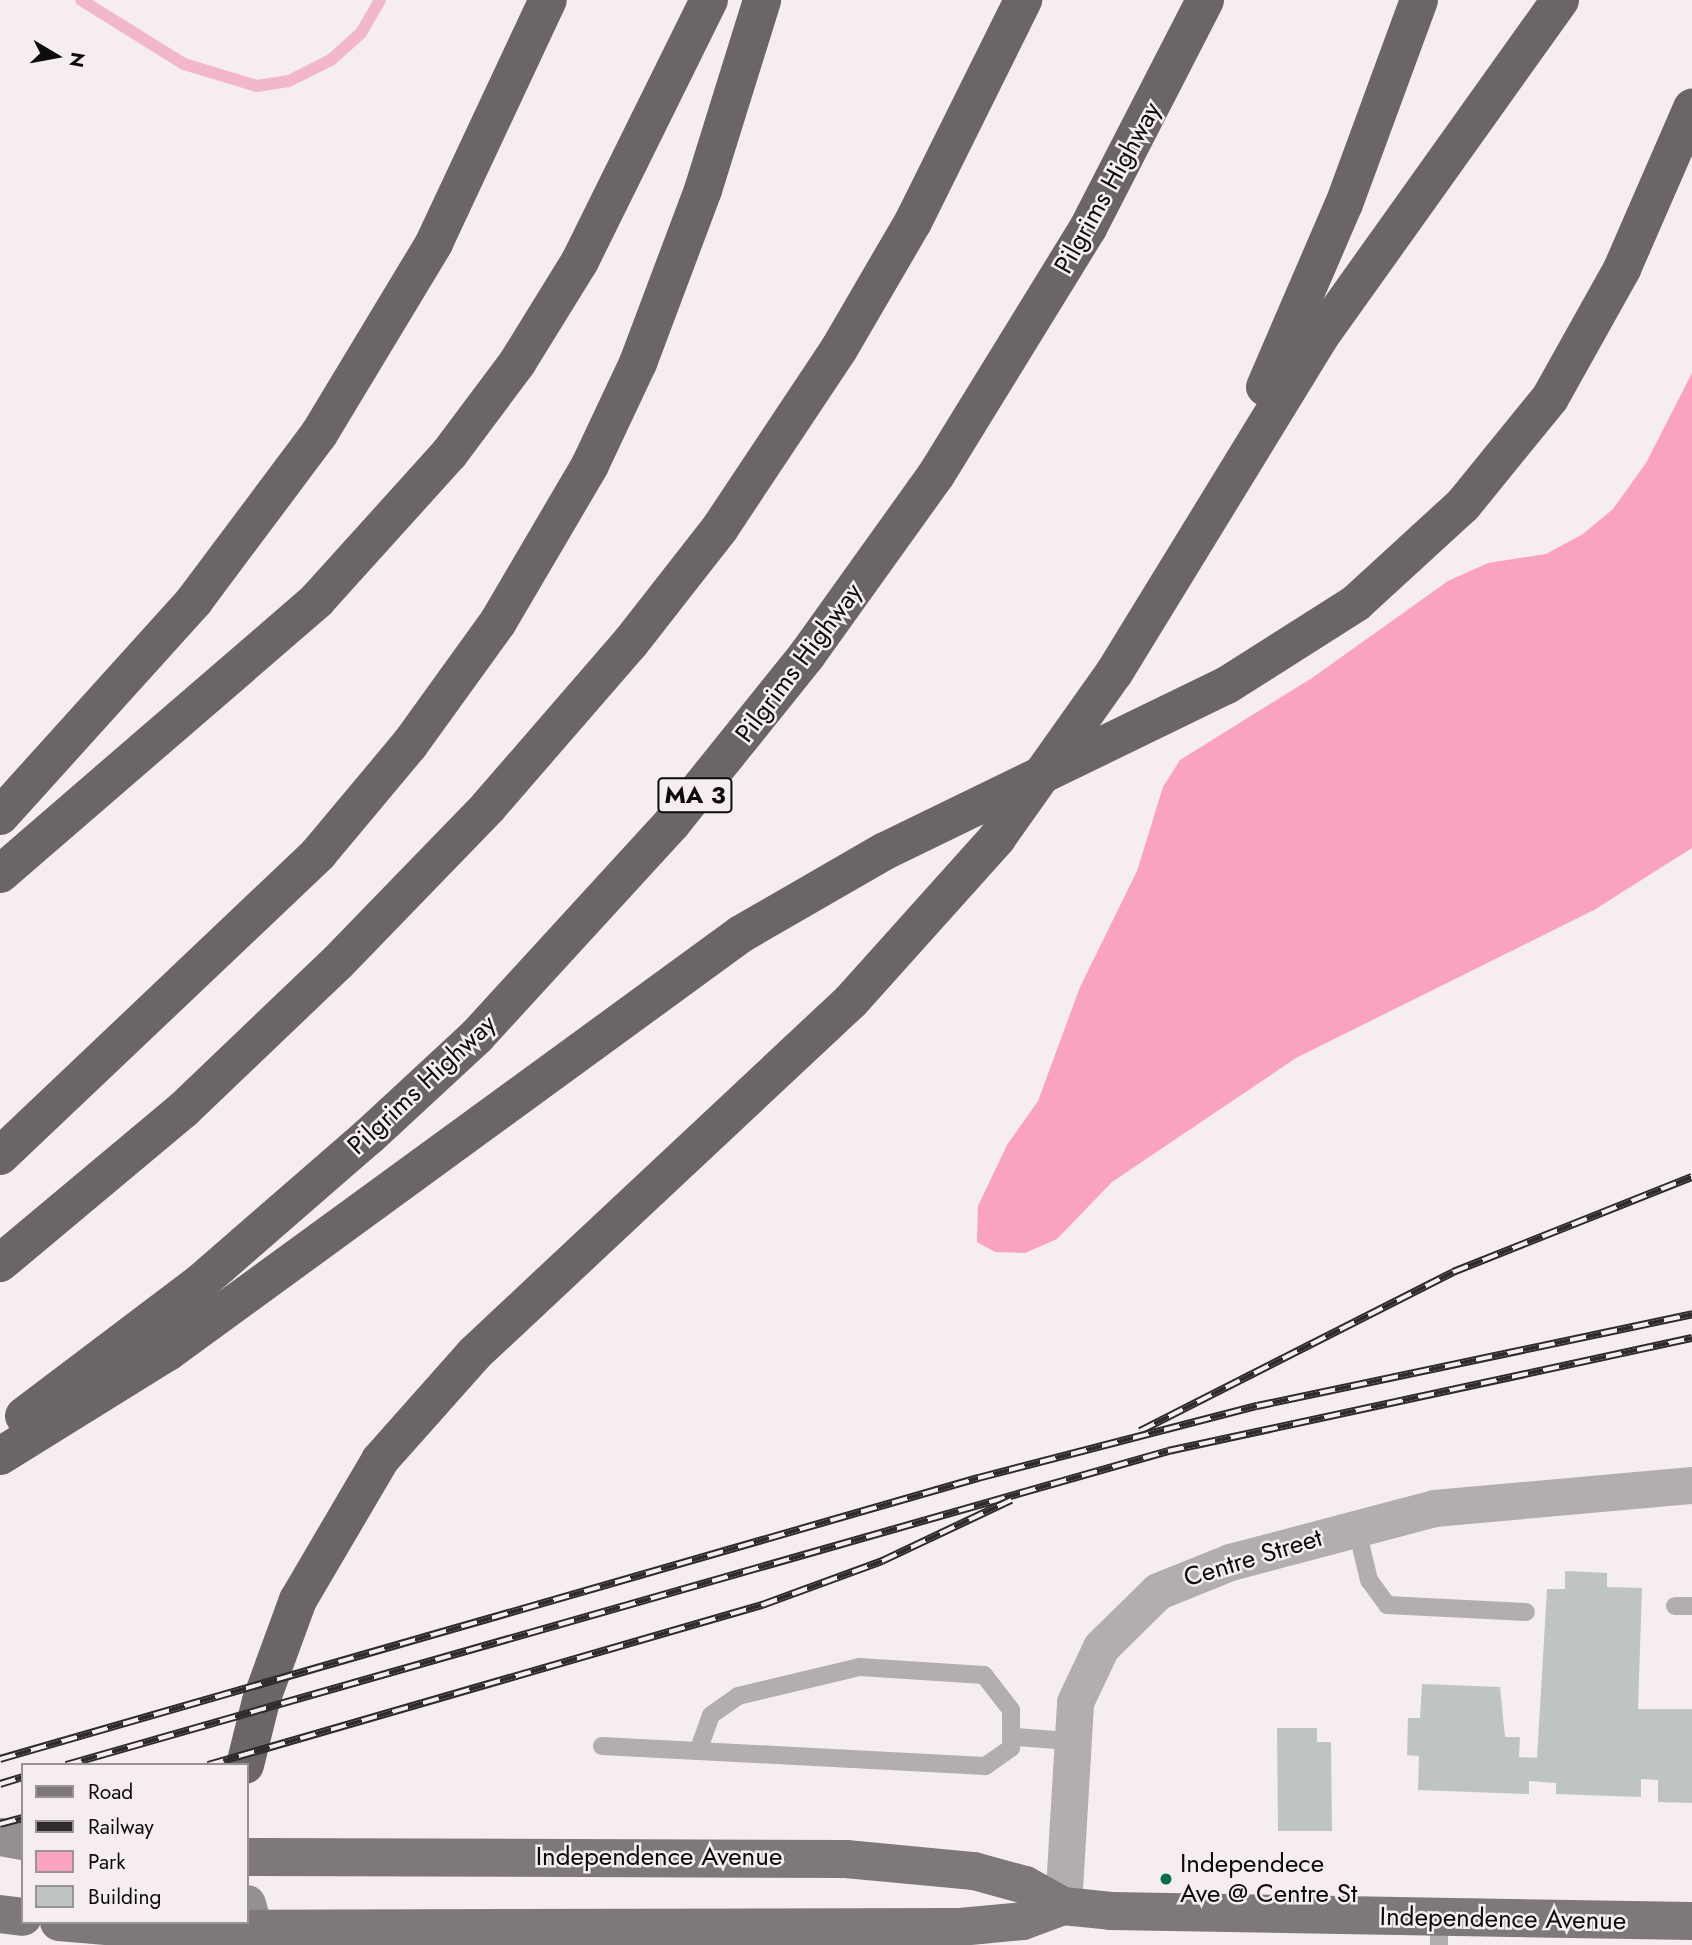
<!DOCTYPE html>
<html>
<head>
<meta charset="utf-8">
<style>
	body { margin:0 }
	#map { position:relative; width:1692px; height:1945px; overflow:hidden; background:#f5edf0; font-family:Jost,sans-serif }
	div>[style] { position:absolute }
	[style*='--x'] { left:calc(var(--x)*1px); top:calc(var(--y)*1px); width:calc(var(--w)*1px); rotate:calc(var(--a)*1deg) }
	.green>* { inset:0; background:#faa2c2 }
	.stream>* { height:12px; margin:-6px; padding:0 6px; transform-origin:6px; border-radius:6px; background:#f3b7cc }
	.building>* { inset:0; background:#bec5c1 }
	.lane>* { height:18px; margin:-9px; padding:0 9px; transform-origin:9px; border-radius:9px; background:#b2aeaf }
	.street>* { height:37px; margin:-18.5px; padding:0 18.5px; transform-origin:18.5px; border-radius:18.5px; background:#b2aeaf }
	.secondary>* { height:38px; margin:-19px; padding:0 19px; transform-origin:19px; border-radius:19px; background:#948f90 }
	.primary>* { height:38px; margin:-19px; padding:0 19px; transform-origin:19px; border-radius:19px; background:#7e787a }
	.highway>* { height:38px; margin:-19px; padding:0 19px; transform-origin:19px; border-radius:19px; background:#6c6567 }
	.rail>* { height:8px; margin-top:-4px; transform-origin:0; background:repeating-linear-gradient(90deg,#f5edf0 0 16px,#2f2b2d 0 32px); box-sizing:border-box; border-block:2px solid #2f2b2d }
	.dots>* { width:19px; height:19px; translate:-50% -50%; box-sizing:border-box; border:4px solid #f5edf0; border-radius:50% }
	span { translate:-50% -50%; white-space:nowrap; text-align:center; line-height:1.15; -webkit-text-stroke:5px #f5edf0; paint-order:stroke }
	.shield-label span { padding:2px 5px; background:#f5edf0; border:2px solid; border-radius:5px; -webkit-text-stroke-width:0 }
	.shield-label { font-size:24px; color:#0e0b0c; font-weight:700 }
	.street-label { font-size:26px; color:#0e0b0c }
	.poi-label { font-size:26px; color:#0e0b0c }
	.left { translate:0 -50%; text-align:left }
	.legend { position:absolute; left:21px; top:1763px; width:228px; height:161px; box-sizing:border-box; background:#f5edf0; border:2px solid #999395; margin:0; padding:9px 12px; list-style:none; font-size:21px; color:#0e0b0c }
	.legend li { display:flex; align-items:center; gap:14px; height:35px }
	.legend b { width:35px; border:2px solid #999395 }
	.north { position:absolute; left:21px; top:21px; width:70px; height:70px; -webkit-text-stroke:5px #f5edf0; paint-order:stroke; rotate:100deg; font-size:19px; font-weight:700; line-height:28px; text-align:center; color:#0e0b0c }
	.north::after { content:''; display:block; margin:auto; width:24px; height:32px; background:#0e0b0c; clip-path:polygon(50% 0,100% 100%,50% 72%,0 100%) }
</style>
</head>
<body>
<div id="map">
	<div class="green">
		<div style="clip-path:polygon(1692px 373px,1692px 848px,1594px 910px,1296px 1058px,1112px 1182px,1057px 1239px,1025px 1253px,995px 1252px,977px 1242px,978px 1206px,1007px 1145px,1038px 1101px,1080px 987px,1137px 871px,1163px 787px,1180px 760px,1312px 678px,1448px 581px,1488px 563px,1546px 554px,1583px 534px,1613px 509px,1646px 463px)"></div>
	</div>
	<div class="stream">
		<div style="--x:81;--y:0;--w:121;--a:31.9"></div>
		<div style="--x:184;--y:64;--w:76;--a:16.8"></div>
		<div style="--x:257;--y:86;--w:32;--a:-9"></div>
		<div style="--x:289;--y:81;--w:47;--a:-26.6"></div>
		<div style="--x:331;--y:60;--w:40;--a:-42"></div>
		<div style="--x:361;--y:33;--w:38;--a:-60"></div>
	</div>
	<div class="building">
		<div style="clip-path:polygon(1565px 1571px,1607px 1573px,1607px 1587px,1642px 1588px,1638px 1709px,1692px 1709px,1692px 1803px,1658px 1802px,1658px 1780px,1641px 1779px,1641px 1797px,1556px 1794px,1556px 1783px,1529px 1781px,1529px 1794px,1418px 1790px,1419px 1756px,1407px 1755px,1408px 1718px,1420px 1718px,1422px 1684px,1500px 1687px,1505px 1737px,1520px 1737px,1519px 1757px,1537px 1758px,1547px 1589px,1565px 1589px)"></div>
		<div style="clip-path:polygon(1277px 1728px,1317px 1728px,1317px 1742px,1331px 1742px,1332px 1831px,1278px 1831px)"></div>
	</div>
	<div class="lane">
		<div style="--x:1356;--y:1526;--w:56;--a:76.5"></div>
		<div style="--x:1369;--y:1580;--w:31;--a:54"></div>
		<div style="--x:1387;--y:1605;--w:139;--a:2.9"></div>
		<div style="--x:1675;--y:1606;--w:17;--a:0"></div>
		<div style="--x:860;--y:1667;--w:124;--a:3.7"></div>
		<div style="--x:984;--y:1675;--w:44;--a:52.4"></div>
		<div style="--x:1011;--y:1710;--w:38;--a:90"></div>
		<div style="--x:1011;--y:1748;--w:32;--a:145"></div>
		<div style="--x:985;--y:1766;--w:287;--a:-177"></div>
		<div style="--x:698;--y:1751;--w:38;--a:-70"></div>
		<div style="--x:711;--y:1715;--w:33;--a:-35"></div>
		<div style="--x:738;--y:1696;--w:125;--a:-13.4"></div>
		<div style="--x:1015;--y:1737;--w:54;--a:4.2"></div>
		<div style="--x:602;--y:1746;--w:96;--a:3"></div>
		<div style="--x:1439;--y:1945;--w:28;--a:-90"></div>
	</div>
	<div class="street">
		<div style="--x:1063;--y:1906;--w:204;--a:-86.6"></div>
		<div style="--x:1075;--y:1702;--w:61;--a:-64.7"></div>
		<div style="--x:1101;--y:1647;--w:80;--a:-44.5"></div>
		<div style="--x:1158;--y:1591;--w:78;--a:-21.9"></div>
		<div style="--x:1230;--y:1562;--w:211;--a:-14.8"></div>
		<div style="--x:1434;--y:1508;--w:259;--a:-5.1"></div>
	</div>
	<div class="secondary">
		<div style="--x:0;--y:1837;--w:23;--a:10"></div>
		<div style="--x:247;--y:1904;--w:42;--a:75"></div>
	</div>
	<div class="primary">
		<div style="--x:247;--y:1857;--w:599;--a:0.19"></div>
		<div style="--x:846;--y:1859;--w:129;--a:5.4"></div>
		<div style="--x:974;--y:1871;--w:53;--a:15.4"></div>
		<div style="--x:1025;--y:1885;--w:43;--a:28.9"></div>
		<div style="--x:1063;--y:1906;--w:48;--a:5.9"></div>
		<div style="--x:1111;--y:1911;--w:581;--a:0.99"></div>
		<div style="--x:0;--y:1914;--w:23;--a:7"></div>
		<div style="--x:59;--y:1922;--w:81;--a:4.9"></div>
		<div style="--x:140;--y:1929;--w:820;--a:-0.14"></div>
		<div style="--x:960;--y:1927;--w:63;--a:-5.4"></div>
		<div style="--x:1023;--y:1921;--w:43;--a:-20.6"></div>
	</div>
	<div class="highway">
		<div style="--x:1265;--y:387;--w:199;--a:-66.7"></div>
		<div style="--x:1344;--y:204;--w:217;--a:-69.8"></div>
		<div style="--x:0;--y:816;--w:290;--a:-47.9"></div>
		<div style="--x:194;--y:601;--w:209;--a:-53.2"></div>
		<div style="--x:319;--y:434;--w:223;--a:-58.9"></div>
		<div style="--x:434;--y:243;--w:268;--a:-64.9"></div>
		<div style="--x:0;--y:874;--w:419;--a:-40.8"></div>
		<div style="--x:317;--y:600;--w:197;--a:-47.9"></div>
		<div style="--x:449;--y:454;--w:114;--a:-53.2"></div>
		<div style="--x:517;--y:363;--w:120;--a:-58.3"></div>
		<div style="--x:580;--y:261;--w:291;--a:-63.7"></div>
		<div style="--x:0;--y:1156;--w:439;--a:-43.5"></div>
		<div style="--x:318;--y:854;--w:143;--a:-50.1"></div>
		<div style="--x:410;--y:744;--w:150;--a:-54.2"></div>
		<div style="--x:498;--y:622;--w:182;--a:-59.6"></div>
		<div style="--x:590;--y:465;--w:113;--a:-64.8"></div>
		<div style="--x:638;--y:363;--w:185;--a:-69.4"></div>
		<div style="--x:703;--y:190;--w:199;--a:-72.7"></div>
		<div style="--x:0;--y:1263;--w:239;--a:-39.9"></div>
		<div style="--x:183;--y:1110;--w:214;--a:-43.7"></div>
		<div style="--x:338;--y:962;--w:216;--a:-45.9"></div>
		<div style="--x:488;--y:807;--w:218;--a:-49.1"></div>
		<div style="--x:631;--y:642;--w:145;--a:-52"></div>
		<div style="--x:720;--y:528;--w:215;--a:-56.4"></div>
		<div style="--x:839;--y:349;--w:147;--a:-59.8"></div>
		<div style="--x:913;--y:222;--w:248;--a:-63.6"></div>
		<div style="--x:24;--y:1416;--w:222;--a:-37.1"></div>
		<div style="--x:201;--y:1282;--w:221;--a:-41"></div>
		<div style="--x:368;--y:1137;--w:149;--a:-42.8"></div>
		<div style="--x:477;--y:1036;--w:289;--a:-47.5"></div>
		<div style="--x:672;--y:823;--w:216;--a:-51.2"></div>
		<div style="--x:807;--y:655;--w:221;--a:-54.4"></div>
		<div style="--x:936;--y:475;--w:290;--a:-58.4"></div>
		<div style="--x:1088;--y:228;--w:256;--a:-62.8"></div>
		<div style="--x:0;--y:1456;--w:198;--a:-31.8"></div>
		<div style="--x:168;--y:1352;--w:709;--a:-36.11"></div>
		<div style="--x:741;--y:934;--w:166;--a:-30"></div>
		<div style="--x:885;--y:851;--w:380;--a:-25.9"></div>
		<div style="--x:1227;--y:685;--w:153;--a:-32.4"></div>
		<div style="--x:1356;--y:603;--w:145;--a:-42.5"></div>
		<div style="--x:1463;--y:505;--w:138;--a:-50.9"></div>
		<div style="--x:1550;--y:398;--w:148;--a:-60.8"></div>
		<div style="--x:1622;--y:269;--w:176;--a:-66.5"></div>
		<div style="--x:245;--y:1765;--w:66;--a:-76"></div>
		<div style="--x:261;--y:1701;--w:108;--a:-69.9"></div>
		<div style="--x:298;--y:1600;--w:162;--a:-59.6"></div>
		<div style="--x:380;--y:1460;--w:142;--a:-48.4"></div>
		<div style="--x:474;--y:1354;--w:516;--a:-43.12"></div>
		<div style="--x:851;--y:1001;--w:219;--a:-48.1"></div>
		<div style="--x:997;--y:838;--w:202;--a:-54.7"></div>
		<div style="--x:1114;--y:673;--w:393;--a:-58.5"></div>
		<div style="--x:1319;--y:338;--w:415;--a:-54.5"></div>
	</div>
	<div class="rail">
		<div style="--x:1140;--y:1431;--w:351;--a:-26.9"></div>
		<div style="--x:1453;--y:1272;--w:257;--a:-21.7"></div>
		<div style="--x:0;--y:1759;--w:1018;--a:-16.03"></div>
		<div style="--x:978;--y:1478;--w:288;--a:-14.5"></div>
		<div style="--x:1257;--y:1406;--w:445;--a:-11.9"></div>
		<div style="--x:66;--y:1765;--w:1146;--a:-15.9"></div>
		<div style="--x:1168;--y:1451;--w:536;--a:-12.17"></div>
		<div style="--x:208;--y:1765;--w:577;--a:-16.11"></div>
		<div style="--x:762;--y:1605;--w:128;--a:-20.1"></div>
		<div style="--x:882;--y:1561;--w:143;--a:-25.3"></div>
		<div style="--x:0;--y:1784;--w:24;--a:-17"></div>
		<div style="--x:0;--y:1824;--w:24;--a:-15"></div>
	</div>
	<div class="dots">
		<div style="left:1166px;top:1879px;background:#086e45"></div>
	</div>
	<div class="shield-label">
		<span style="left:695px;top:795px">MA 3</span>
	</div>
	<div class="street-label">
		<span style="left:1108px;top:188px;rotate:-61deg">Pilgrims Highway</span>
		<span style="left:799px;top:663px;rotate:-53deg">Pilgrims Highway</span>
		<span style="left:422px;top:1085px;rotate:-43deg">Pilgrims Highway</span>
		<span style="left:1253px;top:1558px;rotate:-17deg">Centre Street</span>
		<span style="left:659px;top:1857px">Independence Avenue</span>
		<span style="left:1503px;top:1919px;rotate:1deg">Independence Avenue</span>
	</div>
	<div class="poi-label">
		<span class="left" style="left:1180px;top:1879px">Independece<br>Ave @ Centre St</span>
	</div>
	<ul class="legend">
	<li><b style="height:9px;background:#7e787a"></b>Road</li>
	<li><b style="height:9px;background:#2f2b2d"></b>Railway</li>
	<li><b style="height:19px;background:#faa2c2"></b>Park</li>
	<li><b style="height:19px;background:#bec5c1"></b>Building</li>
	</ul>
	<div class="north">N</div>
</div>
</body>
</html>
